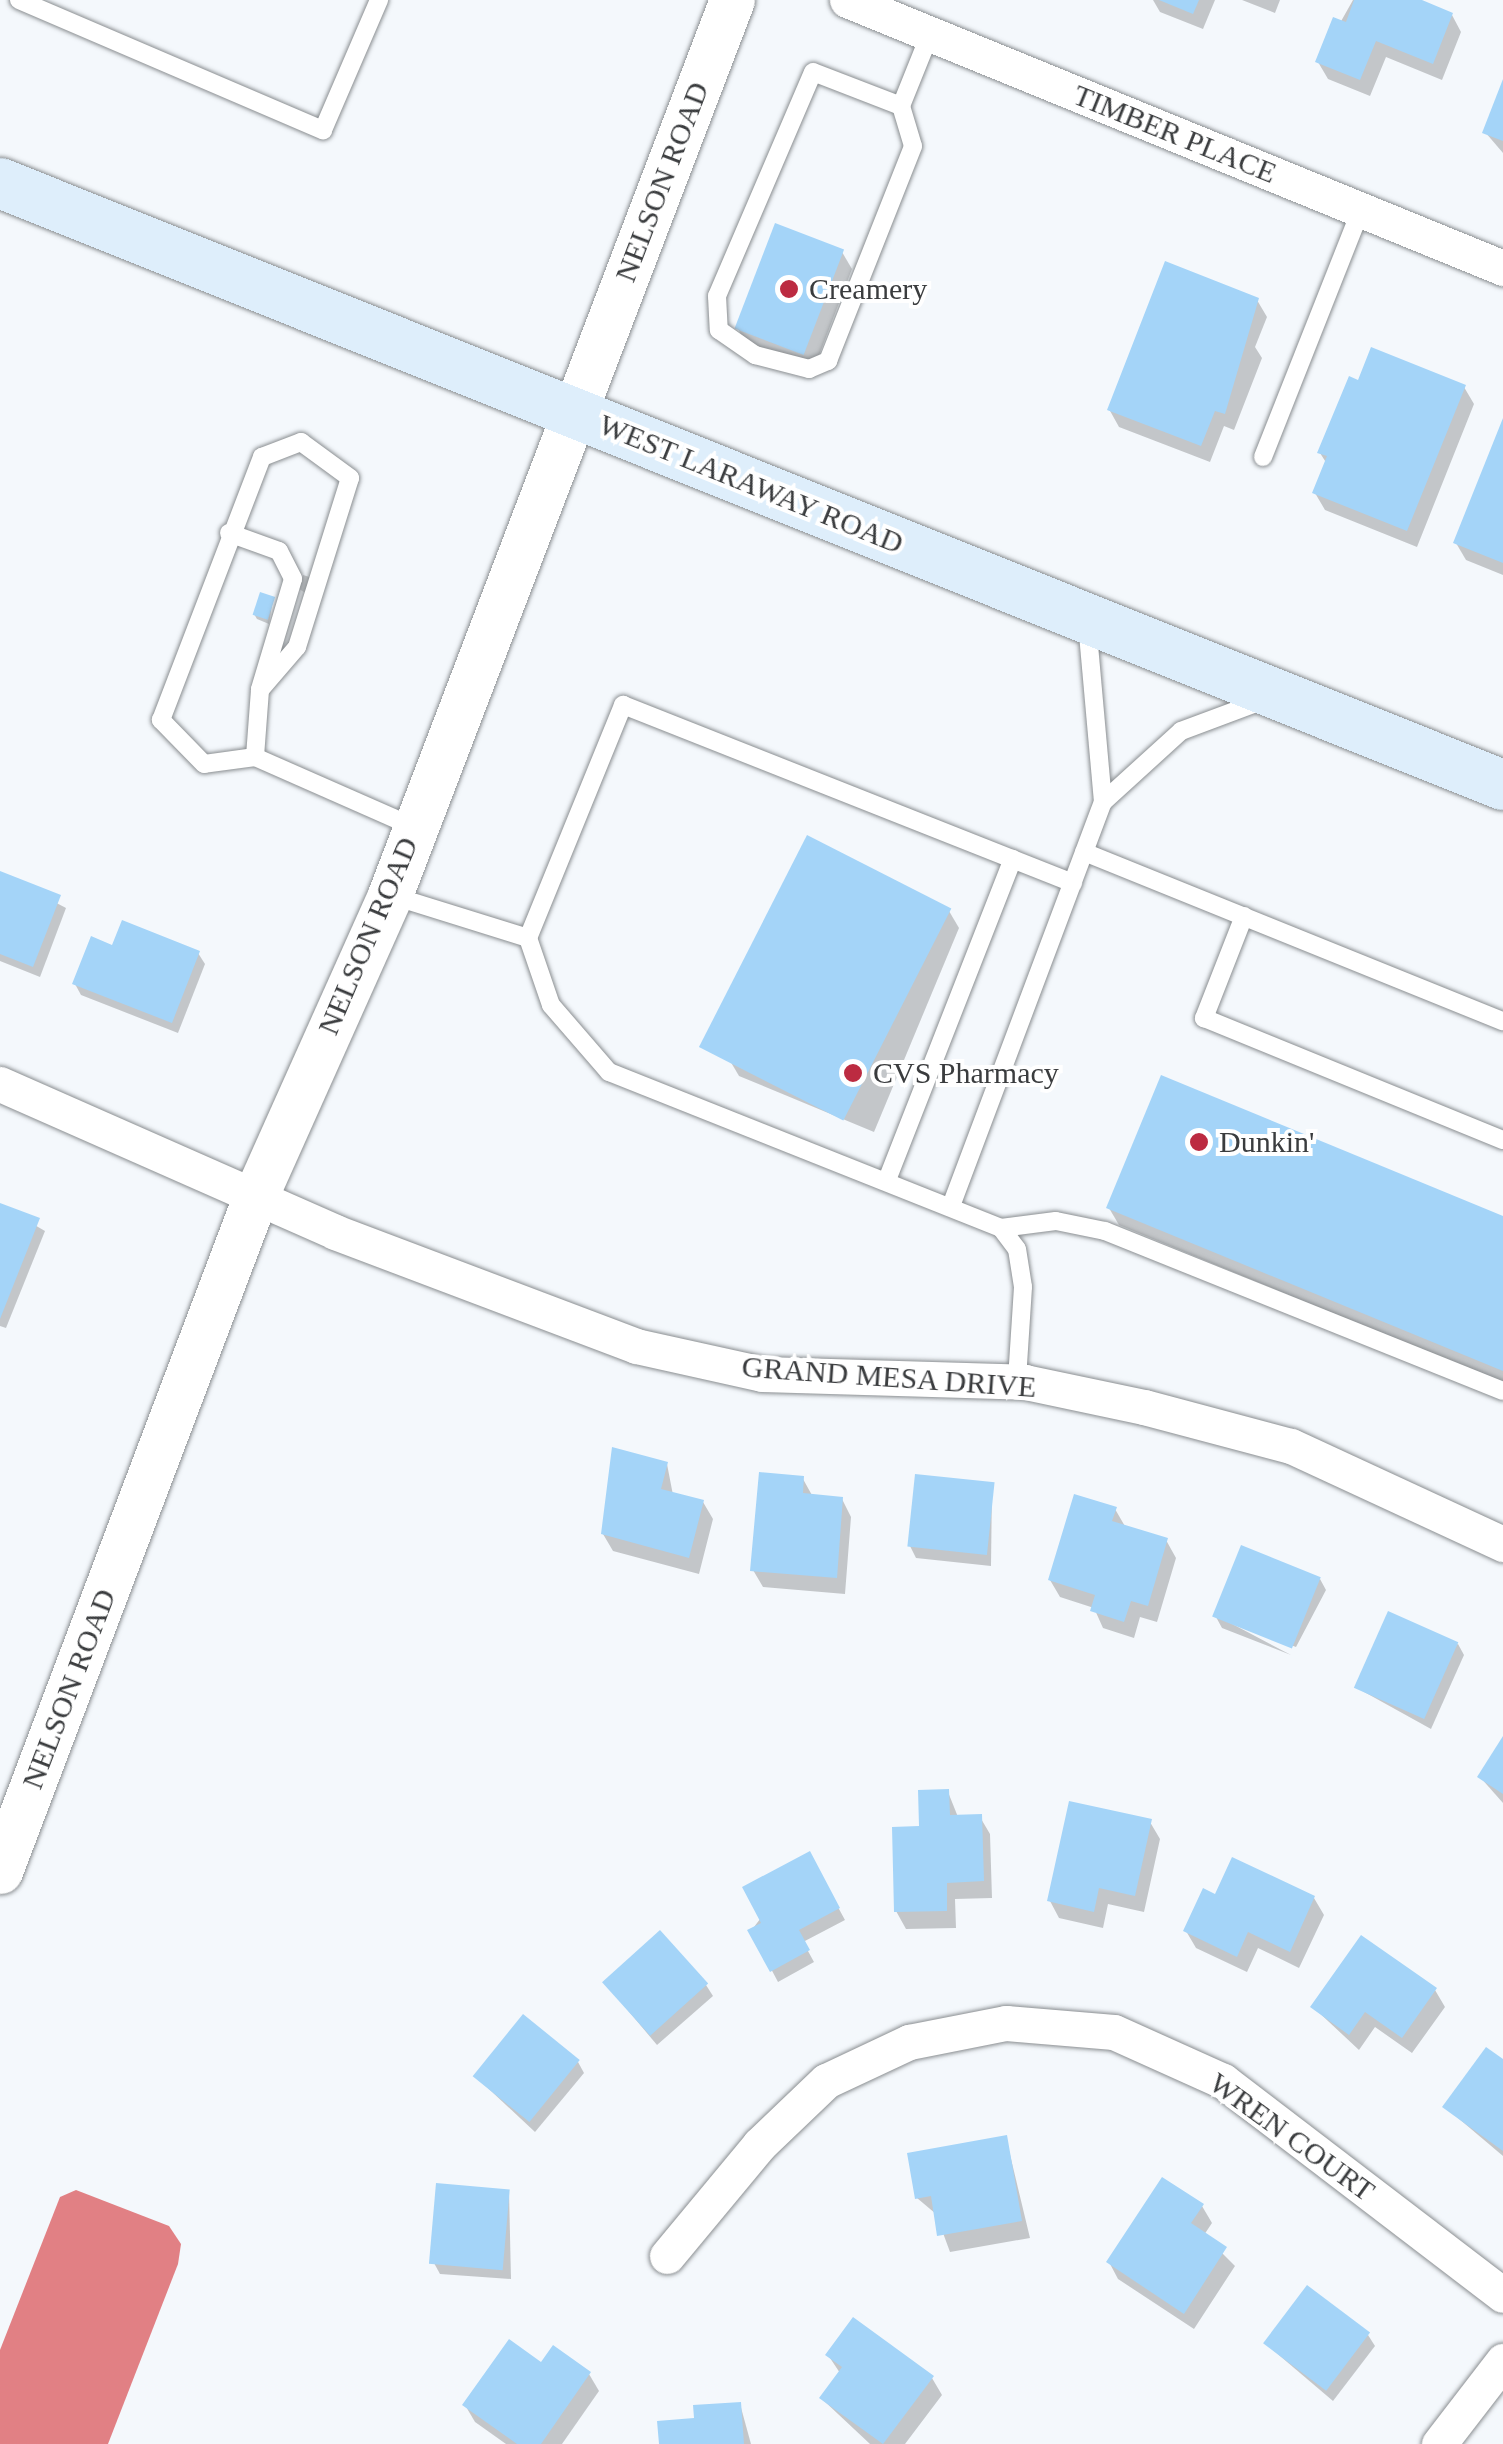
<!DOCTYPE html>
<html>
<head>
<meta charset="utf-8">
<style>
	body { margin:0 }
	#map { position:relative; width:1503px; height:2444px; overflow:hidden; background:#f4f8fc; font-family:"Times New Roman",serif }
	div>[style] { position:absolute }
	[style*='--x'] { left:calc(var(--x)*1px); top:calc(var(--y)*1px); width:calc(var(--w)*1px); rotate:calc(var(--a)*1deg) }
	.water>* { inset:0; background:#e18084 }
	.shadow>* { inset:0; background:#0003 }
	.building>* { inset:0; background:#a4d4f8; transform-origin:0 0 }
	.roads { filter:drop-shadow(0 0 2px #8a8e91) drop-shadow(0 0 2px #8a8e91) }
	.service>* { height:18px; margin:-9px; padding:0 9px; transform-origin:9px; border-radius:9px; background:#fff }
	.minor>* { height:35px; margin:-17.5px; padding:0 17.5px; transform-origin:17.5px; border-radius:17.5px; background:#fff }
	.tertiary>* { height:45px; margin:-22.5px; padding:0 22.5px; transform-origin:22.5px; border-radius:22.5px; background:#fff }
	.secondary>* { height:50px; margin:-25px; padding:0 25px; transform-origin:25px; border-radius:25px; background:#deeefb }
	.dots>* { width:28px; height:28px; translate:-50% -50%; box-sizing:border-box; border:5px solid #fff; border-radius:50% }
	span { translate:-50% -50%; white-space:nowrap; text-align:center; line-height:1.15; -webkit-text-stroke:8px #fff; paint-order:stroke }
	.street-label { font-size:30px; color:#3a3c3e }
	.poi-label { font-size:30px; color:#3a3c3e }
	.left { translate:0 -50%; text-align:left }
</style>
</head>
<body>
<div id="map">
	<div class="water">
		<div style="clip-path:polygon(76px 2190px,169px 2226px,181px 2244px,178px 2264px,108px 2444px,0 2444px,0 2350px,60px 2197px)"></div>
	</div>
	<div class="shadow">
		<div style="clip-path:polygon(1153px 0,1215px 0,1203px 29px,1160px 12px)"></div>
		<div style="clip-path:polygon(1242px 0,1280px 0,1275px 13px)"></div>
		<div style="clip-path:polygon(1353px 0,1415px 0,1452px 15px,1461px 32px,1442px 80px,1386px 57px,1370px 96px,1328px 79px,1318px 62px)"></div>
		<div style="clip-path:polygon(1503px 85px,1503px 153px,1485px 132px)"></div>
		<div style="clip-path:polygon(842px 252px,852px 269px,813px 371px,747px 345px,737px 327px)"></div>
		<div style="clip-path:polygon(1257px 300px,1267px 317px,1255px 347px,1262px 358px,1234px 430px,1224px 426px,1210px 462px,1119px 427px,1109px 409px)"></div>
		<div style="clip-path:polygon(1359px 383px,1464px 387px,1474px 404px,1417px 547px,1325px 510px,1315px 493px,1327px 464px,1320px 453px)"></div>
		<div style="clip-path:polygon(1503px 424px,1503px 575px,1466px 560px,1456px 543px)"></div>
		<div style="clip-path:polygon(303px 575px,316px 579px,314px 598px,299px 589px)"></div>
		<div style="clip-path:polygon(273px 599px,269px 624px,257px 619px,254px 614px)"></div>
		<div style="clip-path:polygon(0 873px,66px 908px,40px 977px,0 961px)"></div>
		<div style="clip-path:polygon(949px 911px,959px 928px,874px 1132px,739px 1076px,729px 1059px)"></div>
		<div style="clip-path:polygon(113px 948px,198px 953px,205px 964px,178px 1033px,81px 995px,75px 984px)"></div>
		<div style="clip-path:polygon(0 1205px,45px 1231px,6px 1328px,0 1326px)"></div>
		<div style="clip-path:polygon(1109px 1208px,1503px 1219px,1503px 1383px,1119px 1225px)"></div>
		<div style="clip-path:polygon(667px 1464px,673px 1495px,703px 1502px,713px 1519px,699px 1574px,613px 1551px,603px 1534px)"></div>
		<div style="clip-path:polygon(803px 1479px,813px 1497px,842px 1499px,851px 1517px,845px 1594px,763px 1587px,753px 1570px)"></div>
		<div style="clip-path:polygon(992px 1486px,991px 1566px,916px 1558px,910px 1546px)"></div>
		<div style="clip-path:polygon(1115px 1509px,1126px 1528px,1166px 1540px,1176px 1558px,1157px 1622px,1140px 1617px,1134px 1638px,1103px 1628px,1094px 1608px,1060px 1597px,1050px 1580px)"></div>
		<div style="clip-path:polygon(1320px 1579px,1326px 1590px,1296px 1647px,1221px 1618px,1291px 1655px,1222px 1628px,1216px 1617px)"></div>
		<div style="clip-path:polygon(1458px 1644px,1464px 1655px,1431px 1729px,1357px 1688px)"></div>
		<div style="clip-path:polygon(1503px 1741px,1503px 1803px,1480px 1777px)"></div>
		<div style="clip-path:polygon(948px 1792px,958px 1817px,980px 1817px,990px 1834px,992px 1898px,955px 1899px,956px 1928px,906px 1929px,896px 1911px,922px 1829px)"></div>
		<div style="clip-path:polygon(1150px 1822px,1160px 1839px,1144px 1912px,1108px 1904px,1103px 1928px,1059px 1918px,1050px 1901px)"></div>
		<div style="clip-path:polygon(809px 1854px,845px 1920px,803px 1942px,814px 1962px,778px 1982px,751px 1931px)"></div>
		<div style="clip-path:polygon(1217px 1897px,1314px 1898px,1324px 1915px,1299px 1968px,1258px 1948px,1247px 1972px,1196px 1948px,1186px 1931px)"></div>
		<div style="clip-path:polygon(605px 1983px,706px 1985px,713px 1996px,657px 2045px)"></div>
		<div style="clip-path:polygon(1435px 1990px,1445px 2007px,1412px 2053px,1375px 2027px,1359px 2050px,1313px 2007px)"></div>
		<div style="clip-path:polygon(578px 2062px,584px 2073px,535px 2132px,475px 2076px)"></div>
		<div style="clip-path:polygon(1503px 2062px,1503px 2156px,1445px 2107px)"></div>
		<div style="clip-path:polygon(1006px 2138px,1030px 2238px,950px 2252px,936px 2214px,917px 2198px)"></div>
		<div style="clip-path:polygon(509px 2191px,511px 2279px,440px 2274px,434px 2263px)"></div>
		<div style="clip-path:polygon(1202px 2206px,1212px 2223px,1204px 2235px,1235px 2266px,1194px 2329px,1118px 2279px,1109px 2262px)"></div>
		<div style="clip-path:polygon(1368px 2335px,1375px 2346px,1333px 2401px,1266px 2344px)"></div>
		<div style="clip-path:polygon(828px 2355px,932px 2378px,942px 2395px,905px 2444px,870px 2444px,822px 2399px,840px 2373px)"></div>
		<div style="clip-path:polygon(542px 2365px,589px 2374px,599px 2391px,562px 2444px,506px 2444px,475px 2422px,465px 2405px)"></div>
		<div style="clip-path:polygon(740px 2404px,751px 2444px,661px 2444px)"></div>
	</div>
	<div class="building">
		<div style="clip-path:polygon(1159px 0,1199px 0,1193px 14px)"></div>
		<div style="clip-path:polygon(1354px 0,1422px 0,1453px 13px,1433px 64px,1376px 41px,1360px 80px,1315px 62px,1333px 17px,1346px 22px)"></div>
		<div style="clip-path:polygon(1503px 79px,1503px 141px,1482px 133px)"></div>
		<div style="left:775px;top:223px;width:74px;height:113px;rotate:21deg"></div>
		<div style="clip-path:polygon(1165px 261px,1259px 298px,1225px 414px,1215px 411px,1201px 446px,1107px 410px)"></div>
		<div style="clip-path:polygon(1371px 347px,1466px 385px,1407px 531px,1312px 493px,1327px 456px,1317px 453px,1349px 376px,1358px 380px)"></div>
		<div style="clip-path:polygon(1503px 418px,1503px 563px,1453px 543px)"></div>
		<div style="left:260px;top:592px;width:16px;height:24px;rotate:18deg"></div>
		<div style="left:807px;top:835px;width:162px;height:238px;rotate:27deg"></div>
		<div style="clip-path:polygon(0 871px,61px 895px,33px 967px,0 954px)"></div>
		<div style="clip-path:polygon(122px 920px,200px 951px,172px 1023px,72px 984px,91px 936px,112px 945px)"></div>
		<div style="clip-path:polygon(1161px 1075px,1503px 1216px,1503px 1371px,1106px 1208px)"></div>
		<div style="clip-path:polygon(0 1203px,40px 1218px,0 1319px)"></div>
		<div style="clip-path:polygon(612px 1447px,668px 1462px,661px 1489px,704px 1500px,689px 1558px,601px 1534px)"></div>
		<div style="clip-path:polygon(759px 1472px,804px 1476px,803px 1493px,843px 1497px,837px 1578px,750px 1571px)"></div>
		<div style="left:915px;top:1474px;width:80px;height:73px;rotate:6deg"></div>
		<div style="clip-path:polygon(1074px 1494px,1117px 1507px,1112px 1521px,1168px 1538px,1148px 1606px,1131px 1601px,1124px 1622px,1090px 1611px,1095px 1595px,1048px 1580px)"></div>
		<div style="left:1241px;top:1545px;width:86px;height:77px;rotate:22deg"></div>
		<div style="left:1388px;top:1611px;width:77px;height:84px;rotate:24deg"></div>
		<div style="clip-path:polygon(1503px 1736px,1503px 1794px,1477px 1777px)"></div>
		<div style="clip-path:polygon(949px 1789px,950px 1815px,982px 1814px,984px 1881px,947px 1883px,947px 1911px,894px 1912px,892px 1827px,919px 1826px,918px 1790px)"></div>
		<div style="clip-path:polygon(1069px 1801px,1152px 1819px,1135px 1896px,1099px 1888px,1094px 1912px,1047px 1901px)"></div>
		<div style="clip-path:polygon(810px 1851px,840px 1908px,799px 1930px,810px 1950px,770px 1972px,747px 1930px,761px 1923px,742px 1887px)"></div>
		<div style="clip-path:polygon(1232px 1857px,1315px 1896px,1290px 1952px,1248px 1932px,1237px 1957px,1183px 1931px,1203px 1888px,1215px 1894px)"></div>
		<div style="left:660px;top:1930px;width:72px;height:78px;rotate:48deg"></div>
		<div style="clip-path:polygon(1361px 1935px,1437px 1988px,1402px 2038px,1365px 2012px,1349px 2035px,1310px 2007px)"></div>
		<div style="left:523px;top:2014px;width:73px;height:80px;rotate:39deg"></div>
		<div style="clip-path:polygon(1486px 2047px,1503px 2059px,1503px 2151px,1442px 2107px)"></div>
		<div style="clip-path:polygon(1007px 2135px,1022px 2221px,937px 2236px,931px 2196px,915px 2199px,907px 2153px)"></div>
		<div style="clip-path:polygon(1162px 2177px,1204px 2204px,1191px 2223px,1227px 2247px,1184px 2314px,1106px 2262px)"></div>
		<div style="left:436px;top:2183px;width:74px;height:81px;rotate:5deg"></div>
		<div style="left:1307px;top:2285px;width:79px;height:73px;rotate:37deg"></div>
		<div style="clip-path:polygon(853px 2317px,934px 2376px,883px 2444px,819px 2398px,842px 2367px,825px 2355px)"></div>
		<div style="clip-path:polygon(509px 2339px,541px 2362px,553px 2345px,591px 2372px,541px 2444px,517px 2444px,462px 2405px)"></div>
		<div style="clip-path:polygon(741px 2402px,744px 2444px,659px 2444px,657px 2421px,694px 2418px,693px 2405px)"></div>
	</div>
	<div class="roads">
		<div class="service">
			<div style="--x:19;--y:0;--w:331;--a:23.2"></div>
			<div style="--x:323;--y:130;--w:142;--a:-66.7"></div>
			<div style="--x:901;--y:106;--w:94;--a:-158.9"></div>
			<div style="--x:813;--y:72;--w:244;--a:113.2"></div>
			<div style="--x:717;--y:296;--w:34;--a:87"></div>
			<div style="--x:719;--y:330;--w:44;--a:34.8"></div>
			<div style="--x:755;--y:355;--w:56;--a:14.5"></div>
			<div style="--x:809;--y:369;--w:21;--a:-23"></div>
			<div style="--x:828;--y:361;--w:231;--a:-68.4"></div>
			<div style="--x:913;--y:146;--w:42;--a:-106.7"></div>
			<div style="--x:901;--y:106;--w:78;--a:-68.1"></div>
			<div style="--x:1263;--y:457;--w:266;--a:-68.4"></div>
			<div style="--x:229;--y:533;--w:53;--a:19.8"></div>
			<div style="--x:279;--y:551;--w:31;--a:63"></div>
			<div style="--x:293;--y:579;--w:115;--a:106.7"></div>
			<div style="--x:255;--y:757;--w:51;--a:172.2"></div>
			<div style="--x:204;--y:764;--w:62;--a:-134.3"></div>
			<div style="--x:161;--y:720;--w:282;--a:-69"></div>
			<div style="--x:262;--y:457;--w:42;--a:-21"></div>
			<div style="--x:301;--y:442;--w:61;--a:36.3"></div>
			<div style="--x:350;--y:478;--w:177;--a:107.4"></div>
			<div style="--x:297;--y:647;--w:57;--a:130.7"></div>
			<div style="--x:260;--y:690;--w:67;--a:94.3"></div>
			<div style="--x:255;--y:757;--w:174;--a:23.8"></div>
			<div style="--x:1103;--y:802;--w:105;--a:-42.3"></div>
			<div style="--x:1181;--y:731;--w:89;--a:-20.5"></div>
			<div style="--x:1084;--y:852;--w:452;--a:22"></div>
			<div style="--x:390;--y:895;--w:145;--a:17.3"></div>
			<div style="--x:528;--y:938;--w:71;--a:71.1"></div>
			<div style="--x:551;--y:1005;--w:89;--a:49.1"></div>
			<div style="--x:609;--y:1072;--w:422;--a:21.7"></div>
			<div style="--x:1001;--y:1228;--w:26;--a:53"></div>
			<div style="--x:1017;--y:1249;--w:38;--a:81"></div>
			<div style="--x:1023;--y:1287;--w:94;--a:93.7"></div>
			<div style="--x:1244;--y:916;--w:110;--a:111.4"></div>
			<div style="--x:1204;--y:1018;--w:323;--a:22.2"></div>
			<div style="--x:528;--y:938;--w:252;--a:-67.8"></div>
			<div style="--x:623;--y:705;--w:484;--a:21.6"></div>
			<div style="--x:887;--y:1180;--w:345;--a:-68.6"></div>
			<div style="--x:951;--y:1206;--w:432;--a:-69.4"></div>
			<div style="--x:1103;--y:802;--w:179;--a:-95.1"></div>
			<div style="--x:1001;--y:1228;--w:55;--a:-7.3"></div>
			<div style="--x:1056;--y:1221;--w:50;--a:11.5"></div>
			<div style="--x:1105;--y:1231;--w:429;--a:21.9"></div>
		</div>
		<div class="minor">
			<div style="--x:847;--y:0;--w:709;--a:22.22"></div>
			<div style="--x:0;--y:1084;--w:366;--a:23.8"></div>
			<div style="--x:335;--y:1232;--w:322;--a:20.7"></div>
			<div style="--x:636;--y:1346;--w:129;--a:12.5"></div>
			<div style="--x:762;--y:1374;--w:263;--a:1.7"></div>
			<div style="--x:1025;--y:1382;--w:122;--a:11.9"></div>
			<div style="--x:1144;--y:1407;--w:152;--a:14.9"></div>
			<div style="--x:1291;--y:1446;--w:234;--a:24.8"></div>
			<div style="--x:667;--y:2256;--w:144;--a:-50.3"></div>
			<div style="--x:759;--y:2145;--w:93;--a:-43.7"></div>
			<div style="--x:826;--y:2081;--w:92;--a:-25.2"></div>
			<div style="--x:909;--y:2042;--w:99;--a:-11.1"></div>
			<div style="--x:1006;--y:2023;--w:108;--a:4.8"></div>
			<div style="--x:1114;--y:2032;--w:120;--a:24.2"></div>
			<div style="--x:1223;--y:2081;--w:352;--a:37.4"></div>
			<div style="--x:1439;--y:2444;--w:105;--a:-52.4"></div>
		</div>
		<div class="tertiary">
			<div style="--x:0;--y:1871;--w:723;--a:-69.26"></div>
			<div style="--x:256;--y:1195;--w:329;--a:-65.9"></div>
			<div style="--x:390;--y:895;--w:958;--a:-69.09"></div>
		</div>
		<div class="secondary">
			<div style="--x:0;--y:183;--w:1619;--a:21.83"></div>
		</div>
	</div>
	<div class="dots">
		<div style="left:789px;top:289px;background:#bc2b41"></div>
		<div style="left:853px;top:1073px;background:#bc2b41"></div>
		<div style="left:1199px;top:1142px;background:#bc2b41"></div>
	</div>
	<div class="street-label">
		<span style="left:1175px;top:134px;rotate:22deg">TIMBER PLACE</span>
		<span style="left:662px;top:182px;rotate:-69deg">NELSON ROAD</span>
		<span style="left:751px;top:484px;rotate:22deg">WEST LARAWAY ROAD</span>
		<span style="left:368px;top:936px;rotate:-67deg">NELSON ROAD</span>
		<span style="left:889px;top:1377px;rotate:4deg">GRAND MESA DRIVE</span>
		<span style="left:69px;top:1689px;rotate:-69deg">NELSON ROAD</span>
		<span style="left:1292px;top:2137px;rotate:36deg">WREN COURT</span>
	</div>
	<div class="poi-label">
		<span class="left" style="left:809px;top:289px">Creamery</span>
		<span class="left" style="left:873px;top:1073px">CVS Pharmacy</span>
		<span class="left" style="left:1219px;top:1142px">Dunkin'</span>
	</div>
</div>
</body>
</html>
